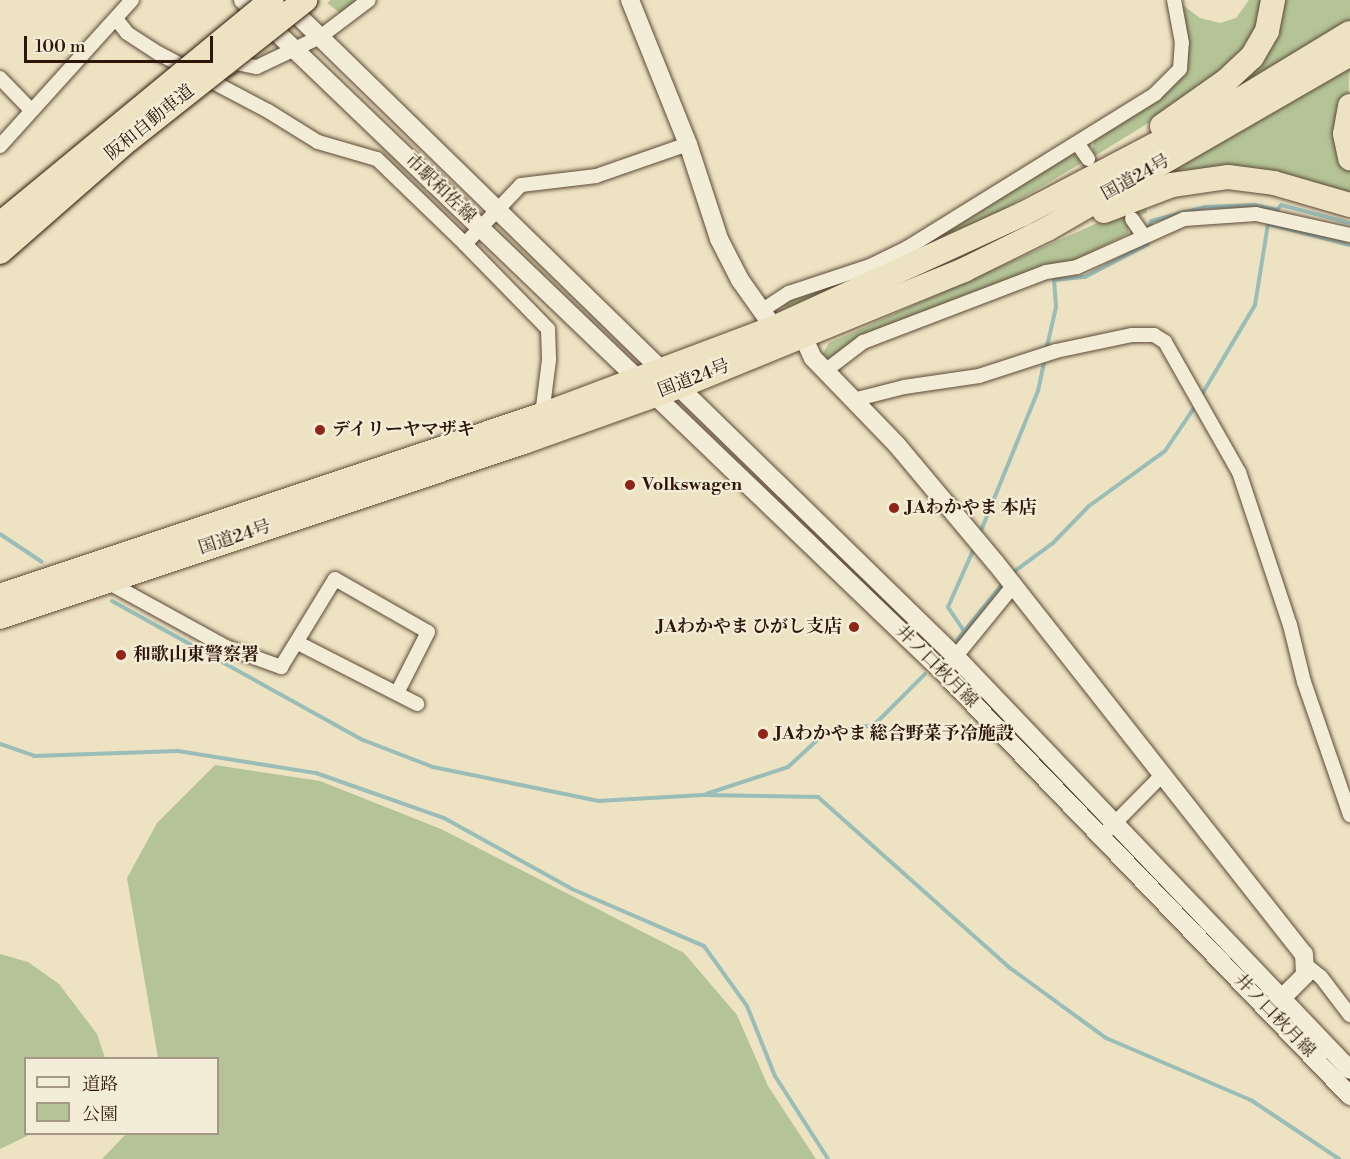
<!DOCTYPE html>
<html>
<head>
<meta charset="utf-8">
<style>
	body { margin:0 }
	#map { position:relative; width:1350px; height:1159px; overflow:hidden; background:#ede3c2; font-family:"Libre Bodoni","Noto Serif JP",serif }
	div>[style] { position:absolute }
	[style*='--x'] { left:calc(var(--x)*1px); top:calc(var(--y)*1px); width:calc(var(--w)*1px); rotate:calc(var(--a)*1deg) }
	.green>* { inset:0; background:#b4c496 }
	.stream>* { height:4px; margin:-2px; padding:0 2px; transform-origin:2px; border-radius:2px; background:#9abdb8 }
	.roads { filter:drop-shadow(0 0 2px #5d4937) drop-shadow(0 0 2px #5d4937) }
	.street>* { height:14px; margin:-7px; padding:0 7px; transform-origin:7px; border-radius:7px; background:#f3edd7 }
	.secondary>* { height:18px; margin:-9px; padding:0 9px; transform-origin:9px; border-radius:9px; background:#f3edd7 }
	.highway>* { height:24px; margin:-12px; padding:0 12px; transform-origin:12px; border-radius:12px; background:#ede3c2 }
	.bridges { filter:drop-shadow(0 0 2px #2d1609) drop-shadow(0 0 2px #2d1609) }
	.highway-bridge>* { height:24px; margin:-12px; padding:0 12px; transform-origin:12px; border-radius:12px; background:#ede3c2 }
	.dots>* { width:16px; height:16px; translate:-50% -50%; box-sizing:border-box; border:3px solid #f3edd7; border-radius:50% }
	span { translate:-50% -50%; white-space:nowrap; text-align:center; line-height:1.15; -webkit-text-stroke:4.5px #f3edd7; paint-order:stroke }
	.street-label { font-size:18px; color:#2d1609 }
	.poi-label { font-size:18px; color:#2d1609; font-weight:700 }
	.left { translate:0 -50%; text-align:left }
	.right { translate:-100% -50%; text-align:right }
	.legend { position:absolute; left:24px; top:1057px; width:195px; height:78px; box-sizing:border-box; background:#f3edd7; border:2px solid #a49785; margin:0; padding:8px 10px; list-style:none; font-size:18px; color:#2d1609 }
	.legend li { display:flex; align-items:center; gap:12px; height:30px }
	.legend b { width:30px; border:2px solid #a49785 }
	.scale { position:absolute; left:24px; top:36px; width:189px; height:27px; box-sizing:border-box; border:3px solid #2d1609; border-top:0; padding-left:8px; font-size:18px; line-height:21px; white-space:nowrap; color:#2d1609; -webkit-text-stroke:4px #f3edd7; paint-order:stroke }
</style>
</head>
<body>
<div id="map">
	<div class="green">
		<div style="clip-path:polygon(331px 0,359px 0,340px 13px,327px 3px)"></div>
		<div style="clip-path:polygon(1249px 0,1265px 0,1251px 45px,1187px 99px,1095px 156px,1092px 150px,1095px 138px,1159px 99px,1183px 76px,1180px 3px,1200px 18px,1220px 23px,1236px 18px)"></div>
		<div style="clip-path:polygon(1280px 0,1350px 0,1350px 23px,1217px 100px)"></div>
		<div style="clip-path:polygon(1350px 63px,1345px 162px,1350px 170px,1350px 197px,1299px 181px,1114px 198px)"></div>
		<div style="clip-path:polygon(1072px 154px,1085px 161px,933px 251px,788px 309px,783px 305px,784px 301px,869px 271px)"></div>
		<div style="clip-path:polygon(1145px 206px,1147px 213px,1129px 220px,1128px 234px,1073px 261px,1040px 266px,832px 360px,822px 355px,829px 343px,1113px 216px)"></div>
		<div style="clip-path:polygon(215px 765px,320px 781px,441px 829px,684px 953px,737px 1015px,768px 1086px,816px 1159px,102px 1159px,126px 1134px,218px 1134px,218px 1058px,158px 1058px,127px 878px,157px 823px)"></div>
		<div style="clip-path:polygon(0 954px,28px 962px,59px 984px,97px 1034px,105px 1058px,26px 1058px,26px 1134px,31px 1134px,0 1149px)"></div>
	</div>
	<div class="stream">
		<div style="--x:1149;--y:232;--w:11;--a:-80"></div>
		<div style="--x:1151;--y:221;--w:56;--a:-14.5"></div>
		<div style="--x:1205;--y:207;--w:49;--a:-2.3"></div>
		<div style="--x:1254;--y:205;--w:24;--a:12"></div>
		<div style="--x:1277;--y:210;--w:6;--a:-51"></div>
		<div style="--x:1281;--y:205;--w:71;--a:14.6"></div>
		<div style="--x:1046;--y:351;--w:45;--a:-77.2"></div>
		<div style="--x:1056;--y:307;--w:27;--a:-94"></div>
		<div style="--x:1054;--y:280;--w:31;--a:-6"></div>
		<div style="--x:1085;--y:277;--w:71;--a:-27.6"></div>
		<div style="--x:1148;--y:244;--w:5;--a:-90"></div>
		<div style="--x:1201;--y:396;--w:106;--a:-59.3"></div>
		<div style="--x:1255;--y:305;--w:82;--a:-80.9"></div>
		<div style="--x:1268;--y:224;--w:85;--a:14.4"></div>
		<div style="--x:980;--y:533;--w:153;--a:-67.8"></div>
		<div style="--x:1038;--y:391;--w:34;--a:-78"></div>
		<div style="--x:0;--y:534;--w:50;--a:33.7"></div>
		<div style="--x:1011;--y:574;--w:52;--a:-36.4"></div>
		<div style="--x:1053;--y:543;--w:52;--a:-45.8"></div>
		<div style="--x:1089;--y:506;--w:94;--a:-35.9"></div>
		<div style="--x:1165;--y:451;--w:55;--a:-56"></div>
		<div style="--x:112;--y:601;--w:287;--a:29"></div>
		<div style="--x:363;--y:740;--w:75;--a:21.1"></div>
		<div style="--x:433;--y:767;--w:168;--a:11.6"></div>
		<div style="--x:598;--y:801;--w:105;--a:-3.3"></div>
		<div style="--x:703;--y:795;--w:115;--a:1"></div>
		<div style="--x:818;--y:797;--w:257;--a:41.7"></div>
		<div style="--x:1010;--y:968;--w:119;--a:36.1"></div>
		<div style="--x:1106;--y:1038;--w:158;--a:23.2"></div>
		<div style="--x:1251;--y:1100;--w:106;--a:33.8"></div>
		<div style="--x:964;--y:631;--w:29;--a:-124"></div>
		<div style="--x:948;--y:607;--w:67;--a:-66.1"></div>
		<div style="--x:958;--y:639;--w:73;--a:-51.1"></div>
		<div style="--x:0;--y:744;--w:36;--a:19"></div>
		<div style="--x:34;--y:756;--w:144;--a:-2"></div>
		<div style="--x:178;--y:751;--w:140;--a:9.1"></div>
		<div style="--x:316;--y:773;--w:136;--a:19.4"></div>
		<div style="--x:444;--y:818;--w:146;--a:29"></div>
		<div style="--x:572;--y:889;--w:144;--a:23.4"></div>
		<div style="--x:704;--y:946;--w:74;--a:54.4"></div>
		<div style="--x:747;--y:1006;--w:75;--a:68.2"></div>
		<div style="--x:775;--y:1076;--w:98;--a:57.4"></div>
		<div style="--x:706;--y:794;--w:86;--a:-18.2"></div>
		<div style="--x:788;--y:767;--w:52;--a:-42.6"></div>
		<div style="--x:826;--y:732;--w:49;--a:-8.3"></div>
		<div style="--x:874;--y:725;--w:72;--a:-45"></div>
	</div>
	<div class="roads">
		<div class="street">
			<div style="--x:117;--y:20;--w:16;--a:52"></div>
			<div style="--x:127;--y:33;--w:37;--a:33"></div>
			<div style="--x:158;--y:53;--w:124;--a:27.8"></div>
			<div style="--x:268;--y:111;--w:59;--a:31.8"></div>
			<div style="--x:318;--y:142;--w:61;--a:16.1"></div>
			<div style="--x:377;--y:159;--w:122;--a:44"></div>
			<div style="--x:465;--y:244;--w:81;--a:-46.5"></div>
			<div style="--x:521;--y:185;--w:76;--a:-6.8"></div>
			<div style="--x:596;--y:176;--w:97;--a:-19.2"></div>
			<div style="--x:228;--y:69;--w:10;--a:-37"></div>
			<div style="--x:236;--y:63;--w:21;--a:11"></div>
			<div style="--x:257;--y:67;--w:70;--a:-25.5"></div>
			<div style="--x:320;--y:37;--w:61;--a:-37.1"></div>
			<div style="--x:0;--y:78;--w:45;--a:45.9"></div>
			<div style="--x:1078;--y:144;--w:18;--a:56"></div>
			<div style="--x:0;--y:146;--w:197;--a:-47.9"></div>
			<div style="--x:1132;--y:219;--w:21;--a:55"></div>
			<div style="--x:465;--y:244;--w:119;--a:45.7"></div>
			<div style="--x:548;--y:329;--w:31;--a:88"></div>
			<div style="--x:549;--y:360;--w:55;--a:97.3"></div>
			<div style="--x:764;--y:309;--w:30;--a:-33"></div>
			<div style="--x:789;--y:293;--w:85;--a:-18.4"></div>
			<div style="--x:870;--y:266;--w:41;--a:-25.9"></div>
			<div style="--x:907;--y:248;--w:292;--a:-31.8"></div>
			<div style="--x:1155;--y:94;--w:35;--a:-45"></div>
			<div style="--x:1180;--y:69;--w:26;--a:-86"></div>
			<div style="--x:1182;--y:43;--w:44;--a:-100.5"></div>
			<div style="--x:825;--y:371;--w:48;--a:-37.3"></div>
			<div style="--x:863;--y:342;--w:196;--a:-20.9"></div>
			<div style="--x:1046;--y:272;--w:31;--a:-9"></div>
			<div style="--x:1077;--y:267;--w:117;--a:-24.2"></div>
			<div style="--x:1184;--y:219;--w:72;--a:-4"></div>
			<div style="--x:1256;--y:214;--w:96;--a:12.6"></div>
			<div style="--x:853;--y:400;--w:53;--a:-14.3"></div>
			<div style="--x:904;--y:387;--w:76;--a:-8.3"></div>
			<div style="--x:979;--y:376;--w:81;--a:-18"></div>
			<div style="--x:1056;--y:351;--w:78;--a:-11.9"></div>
			<div style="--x:1132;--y:335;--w:22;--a:0"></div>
			<div style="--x:1154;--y:335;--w:13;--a:32"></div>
			<div style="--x:1165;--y:342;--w:150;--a:60.4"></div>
			<div style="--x:1239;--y:472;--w:161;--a:71.6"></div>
			<div style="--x:1290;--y:625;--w:59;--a:76.2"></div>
			<div style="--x:1304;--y:682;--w:141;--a:70.9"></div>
			<div style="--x:104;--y:580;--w:139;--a:28.8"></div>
			<div style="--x:226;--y:647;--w:59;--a:20"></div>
			<div style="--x:281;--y:667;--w:103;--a:-58.5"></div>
			<div style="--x:335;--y:579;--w:107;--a:29.7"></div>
			<div style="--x:428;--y:632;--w:68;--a:116.9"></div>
			<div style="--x:298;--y:643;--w:134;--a:27.1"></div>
			<div style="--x:943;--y:672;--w:112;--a:-50.8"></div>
			<div style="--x:1108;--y:830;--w:76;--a:-45.5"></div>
			<div style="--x:1306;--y:965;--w:19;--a:39"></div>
			<div style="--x:1321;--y:977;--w:48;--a:52.7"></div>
		</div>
		<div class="secondary">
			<div style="--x:243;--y:0;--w:970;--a:43.83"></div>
			<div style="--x:943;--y:672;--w:588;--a:46.17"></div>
			<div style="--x:630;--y:0;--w:155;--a:68.1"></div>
			<div style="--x:688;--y:144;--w:100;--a:71.9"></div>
			<div style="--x:719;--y:239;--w:46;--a:62.9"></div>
			<div style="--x:740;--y:280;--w:59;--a:54.7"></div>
			<div style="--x:283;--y:1;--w:941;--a:44.27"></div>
			<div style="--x:957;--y:658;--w:569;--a:46.35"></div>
			<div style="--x:803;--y:336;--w:24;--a:66"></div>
			<div style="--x:813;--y:358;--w:121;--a:46"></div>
			<div style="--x:897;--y:445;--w:153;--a:50.1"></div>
			<div style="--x:995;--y:562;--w:499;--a:51.8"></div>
			<div style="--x:1304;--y:954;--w:21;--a:87"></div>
			<div style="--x:1305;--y:975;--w:44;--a:135"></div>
		</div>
		<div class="highway">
			<div style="--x:1350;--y:106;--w:28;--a:100"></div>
			<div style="--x:1345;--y:134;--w:25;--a:78"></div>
			<div style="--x:1162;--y:126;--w:78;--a:-35.1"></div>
			<div style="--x:1226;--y:81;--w:35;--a:-43"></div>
			<div style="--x:1252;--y:57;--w:30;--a:-60"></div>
			<div style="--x:1267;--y:31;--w:32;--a:-79"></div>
			<div style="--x:1104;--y:211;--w:73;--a:-20.9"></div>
			<div style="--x:1172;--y:185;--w:57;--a:-8.1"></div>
			<div style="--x:1228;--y:177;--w:46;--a:7.4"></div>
			<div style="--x:1274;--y:183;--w:79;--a:16.1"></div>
			<div style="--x:0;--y:596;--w:571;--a:-18.47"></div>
			<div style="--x:542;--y:415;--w:248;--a:-20.6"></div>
			<div style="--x:774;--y:328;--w:274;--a:-24.6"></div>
			<div style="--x:1023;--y:214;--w:241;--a:-27.7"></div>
			<div style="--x:1236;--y:102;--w:133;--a:-31.2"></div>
			<div style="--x:0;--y:617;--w:552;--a:-18.47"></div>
			<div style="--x:524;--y:442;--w:166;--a:-19.7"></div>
			<div style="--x:680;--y:386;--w:307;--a:-22.2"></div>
			<div style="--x:964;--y:270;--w:93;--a:-26.3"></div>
			<div style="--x:1047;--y:229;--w:350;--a:-30"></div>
		</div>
	</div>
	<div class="bridges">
		<div class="highway-bridge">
			<div style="--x:0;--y:224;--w:352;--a:-39.5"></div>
			<div style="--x:0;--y:252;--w:170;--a:-41.2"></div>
			<div style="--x:128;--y:140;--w:226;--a:-38.3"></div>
		</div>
	</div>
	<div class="dots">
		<div style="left:320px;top:430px;background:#8f2418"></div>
		<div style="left:630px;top:485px;background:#8f2418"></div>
		<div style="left:894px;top:508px;background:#8f2418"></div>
		<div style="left:854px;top:627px;background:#8f2418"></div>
		<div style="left:121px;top:655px;background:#8f2418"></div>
		<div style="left:763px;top:734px;background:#8f2418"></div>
	</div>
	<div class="street-label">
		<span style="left:150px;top:123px;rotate:-39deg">阪和自動車道</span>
		<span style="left:1136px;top:178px;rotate:-29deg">国道24号</span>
		<span style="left:440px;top:189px;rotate:44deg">市駅和佐線</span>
		<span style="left:694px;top:379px;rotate:-21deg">国道24号</span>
		<span style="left:235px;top:538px;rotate:-18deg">国道24号</span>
		<span style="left:936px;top:667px;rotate:45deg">井ノ口秋月線</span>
		<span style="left:1274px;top:1016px;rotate:46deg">井ノ口秋月線</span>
	</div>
	<div class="poi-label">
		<span class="left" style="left:332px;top:430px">デイリーヤマザキ</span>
		<span class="left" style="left:642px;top:485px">Volkswagen</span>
		<span class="left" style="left:906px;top:508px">JAわかやま 本店</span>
		<span class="right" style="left:842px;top:627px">JAわかやま ひがし支店</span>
		<span class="left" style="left:133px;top:655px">和歌山東警察署</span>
		<span class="left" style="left:775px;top:734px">JAわかやま 総合野菜予冷施設</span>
	</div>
	<ul class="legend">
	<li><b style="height:8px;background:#f3edd7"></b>道路</li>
	<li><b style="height:16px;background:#b4c496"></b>公園</li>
	</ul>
	<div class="scale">100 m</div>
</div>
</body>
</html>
